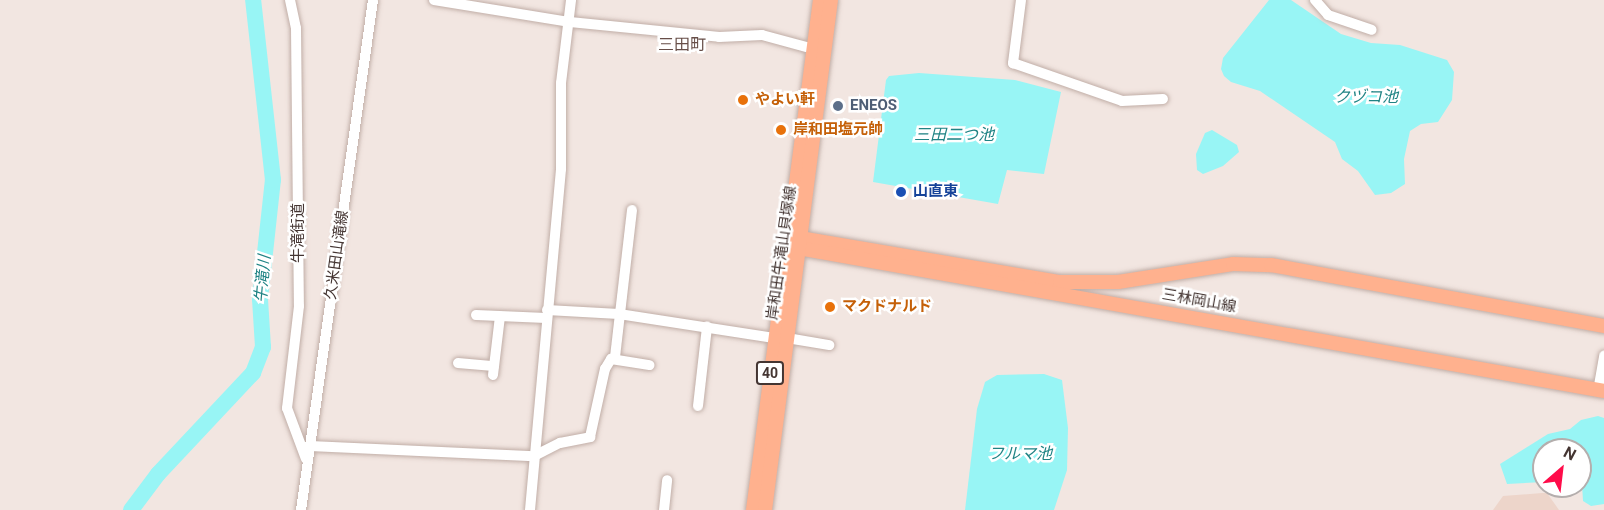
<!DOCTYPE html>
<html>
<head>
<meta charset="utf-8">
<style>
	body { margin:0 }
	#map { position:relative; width:1604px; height:510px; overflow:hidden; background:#f2e6e1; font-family:Roboto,"Noto Sans JP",sans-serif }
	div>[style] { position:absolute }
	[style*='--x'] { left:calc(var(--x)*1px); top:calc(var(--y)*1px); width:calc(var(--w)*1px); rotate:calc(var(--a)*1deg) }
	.education>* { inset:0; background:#edd5ca }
	.water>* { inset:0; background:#98f5f5 }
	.river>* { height:16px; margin:-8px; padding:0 8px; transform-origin:8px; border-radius:8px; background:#98f5f5 }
	.roads { filter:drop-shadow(0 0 2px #c1aea7) drop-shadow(0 0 2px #c1aea7) }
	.minor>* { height:10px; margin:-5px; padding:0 5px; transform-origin:5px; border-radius:5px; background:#fff }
	.major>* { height:14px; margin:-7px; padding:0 7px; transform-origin:7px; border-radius:7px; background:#ffb18e }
	.dots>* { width:16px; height:16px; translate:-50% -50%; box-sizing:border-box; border:3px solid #fff; border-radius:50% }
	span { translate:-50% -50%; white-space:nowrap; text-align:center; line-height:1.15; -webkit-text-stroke:5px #fff; paint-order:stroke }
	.shield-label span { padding:2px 4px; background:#fff; border:2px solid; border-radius:4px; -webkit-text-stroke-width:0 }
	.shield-label { font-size:14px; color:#443532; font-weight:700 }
	.food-label { font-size:15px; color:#c56008; font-weight:700 }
	.left { translate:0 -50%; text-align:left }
	.service-label { font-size:15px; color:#4e5e75; font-weight:700 }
	.transit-label { font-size:15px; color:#164399; font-weight:700 }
	.street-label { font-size:15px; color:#443532 }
	.neighbourhood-label { font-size:16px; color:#674e48 }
	.water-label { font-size:16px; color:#1f8384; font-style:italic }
	.north { position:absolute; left:1532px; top:438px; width:60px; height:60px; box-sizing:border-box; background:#fff; border:2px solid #b4aead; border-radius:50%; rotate:28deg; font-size:16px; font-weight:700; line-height:24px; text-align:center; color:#443532 }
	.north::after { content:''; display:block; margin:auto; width:21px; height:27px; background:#ff0c4a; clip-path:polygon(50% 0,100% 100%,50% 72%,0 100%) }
</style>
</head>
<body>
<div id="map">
	<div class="education">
		<div style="clip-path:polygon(1542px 493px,1547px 493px,1559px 510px,1493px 510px,1503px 496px)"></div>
	</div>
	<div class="water">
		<div style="clip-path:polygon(1269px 0,1291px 0,1341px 34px,1371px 43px,1400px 45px,1447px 60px,1454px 72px,1452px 100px,1438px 122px,1421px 124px,1410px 131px,1404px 159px,1405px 184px,1391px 193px,1375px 195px,1358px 171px,1342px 159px,1335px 142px,1260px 91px,1231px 82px,1224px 76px,1221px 69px,1223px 58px)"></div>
		<div style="clip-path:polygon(919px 73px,1015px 80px,1061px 92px,1044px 174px,1007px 170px,998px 204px,873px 182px,886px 80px,889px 76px)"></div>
		<div style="clip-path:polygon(1212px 130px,1237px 145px,1239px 152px,1223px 166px,1203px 174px,1197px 170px,1196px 154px,1205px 133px)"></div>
		<div style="clip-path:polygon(1044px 374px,1062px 380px,1068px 428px,1067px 470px,1054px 510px,965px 510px,977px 409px,985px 382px,997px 375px)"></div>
		<div style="clip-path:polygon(1598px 416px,1604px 418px,1604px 504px,1591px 506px,1583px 501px,1580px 450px,1544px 450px,1544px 482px,1507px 484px,1500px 464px,1548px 434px,1570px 429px,1581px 420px)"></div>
	</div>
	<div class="river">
		<div style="--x:131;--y:510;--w:45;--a:-53.1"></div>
		<div style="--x:158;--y:474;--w:139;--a:-46.8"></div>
		<div style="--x:253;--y:373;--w:28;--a:-69"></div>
		<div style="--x:263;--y:347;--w:48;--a:-93.6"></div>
		<div style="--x:260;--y:299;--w:120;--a:-83.8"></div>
		<div style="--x:273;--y:180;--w:181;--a:-96.3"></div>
	</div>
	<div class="roads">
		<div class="minor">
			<div style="--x:290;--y:0;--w:29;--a:78"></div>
			<div style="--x:296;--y:28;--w:278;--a:89.4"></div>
			<div style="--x:299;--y:306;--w:103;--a:96.7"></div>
			<div style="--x:287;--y:408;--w:54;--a:69.6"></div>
			<div style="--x:434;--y:0;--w:138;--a:9.2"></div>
			<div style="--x:570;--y:22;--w:150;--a:5.7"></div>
			<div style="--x:719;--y:37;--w:43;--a:-2.7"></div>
			<div style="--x:762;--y:35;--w:54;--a:15.1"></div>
			<div style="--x:1021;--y:0;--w:64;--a:97.2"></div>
			<div style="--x:1013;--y:63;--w:115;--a:19.2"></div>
			<div style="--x:1122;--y:101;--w:41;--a:-2.8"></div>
			<div style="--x:1315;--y:0;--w:20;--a:49"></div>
			<div style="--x:1328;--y:15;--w:46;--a:18.8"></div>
			<div style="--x:547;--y:310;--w:72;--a:3.2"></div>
			<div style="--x:619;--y:314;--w:157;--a:8.8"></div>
			<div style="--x:476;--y:315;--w:70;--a:2.5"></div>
			<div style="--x:787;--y:338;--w:43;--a:9.5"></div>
			<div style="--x:615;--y:357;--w:148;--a:-83.4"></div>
			<div style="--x:458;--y:363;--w:36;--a:5"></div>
			<div style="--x:493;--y:375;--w:59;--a:-83.2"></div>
			<div style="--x:1598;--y:391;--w:36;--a:-80"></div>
			<div style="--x:698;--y:406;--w:80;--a:-83.5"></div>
			<div style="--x:310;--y:446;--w:224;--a:2.6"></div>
			<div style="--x:534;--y:456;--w:29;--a:-27"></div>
			<div style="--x:560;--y:443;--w:31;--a:-11"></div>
			<div style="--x:590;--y:437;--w:70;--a:-77.6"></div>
			<div style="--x:605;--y:369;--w:12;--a:-59"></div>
			<div style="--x:611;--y:359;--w:39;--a:9"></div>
			<div style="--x:301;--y:510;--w:515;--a:-81.96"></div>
			<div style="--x:530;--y:510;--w:342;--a:-84.8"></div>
			<div style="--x:561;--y:169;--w:86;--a:-90"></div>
			<div style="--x:561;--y:83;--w:84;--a:-83.1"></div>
			<div style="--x:664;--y:510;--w:30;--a:-84"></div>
		</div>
		<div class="major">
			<div style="--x:788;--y:236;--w:276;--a:9.6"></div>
			<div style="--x:1060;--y:282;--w:58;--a:0"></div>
			<div style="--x:1118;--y:282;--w:116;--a:-8.9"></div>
			<div style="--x:1233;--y:264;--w:38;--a:2"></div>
			<div style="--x:1271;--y:265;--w:339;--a:10.4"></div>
			<div style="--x:787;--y:246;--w:830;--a:10.06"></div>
			<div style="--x:753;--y:510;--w:514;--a:-82.52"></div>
			<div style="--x:765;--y:510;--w:514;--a:-82.63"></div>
		</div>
	</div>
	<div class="dots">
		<div style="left:743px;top:100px;background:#e8710a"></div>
		<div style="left:838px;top:106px;background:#5c6f8a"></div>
		<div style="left:781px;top:130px;background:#e8710a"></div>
		<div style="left:901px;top:192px;background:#1a4fb4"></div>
		<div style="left:830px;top:307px;background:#e8710a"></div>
	</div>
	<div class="shield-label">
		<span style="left:770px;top:373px">40</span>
	</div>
	<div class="food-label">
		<span class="left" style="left:755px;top:100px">やよい軒</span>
		<span class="left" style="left:793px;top:130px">岸和田塩元帥</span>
		<span class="left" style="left:842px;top:307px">マクドナルド</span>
	</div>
	<div class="service-label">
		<span class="left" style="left:850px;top:106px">ENEOS</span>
	</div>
	<div class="transit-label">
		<span class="left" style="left:913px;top:192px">山直東</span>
	</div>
	<div class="street-label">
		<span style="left:299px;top:233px;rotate:-90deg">牛滝街道</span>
		<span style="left:782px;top:253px;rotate:-82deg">岸和田牛滝山貝塚線</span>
		<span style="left:337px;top:255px;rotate:-82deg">久米田山滝線</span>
		<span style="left:1199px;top:301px;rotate:10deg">三林岡山線</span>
	</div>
	<div class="neighbourhood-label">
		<span style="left:682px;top:45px">三田町</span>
	</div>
	<div class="water-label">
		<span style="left:1366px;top:97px">クヅコ池</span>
		<span style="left:954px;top:135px">三田二つ池</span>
		<span style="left:263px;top:279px;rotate:-85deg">牛滝川</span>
		<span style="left:1020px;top:454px">フルマ池</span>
	</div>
	<div class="north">N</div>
</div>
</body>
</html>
